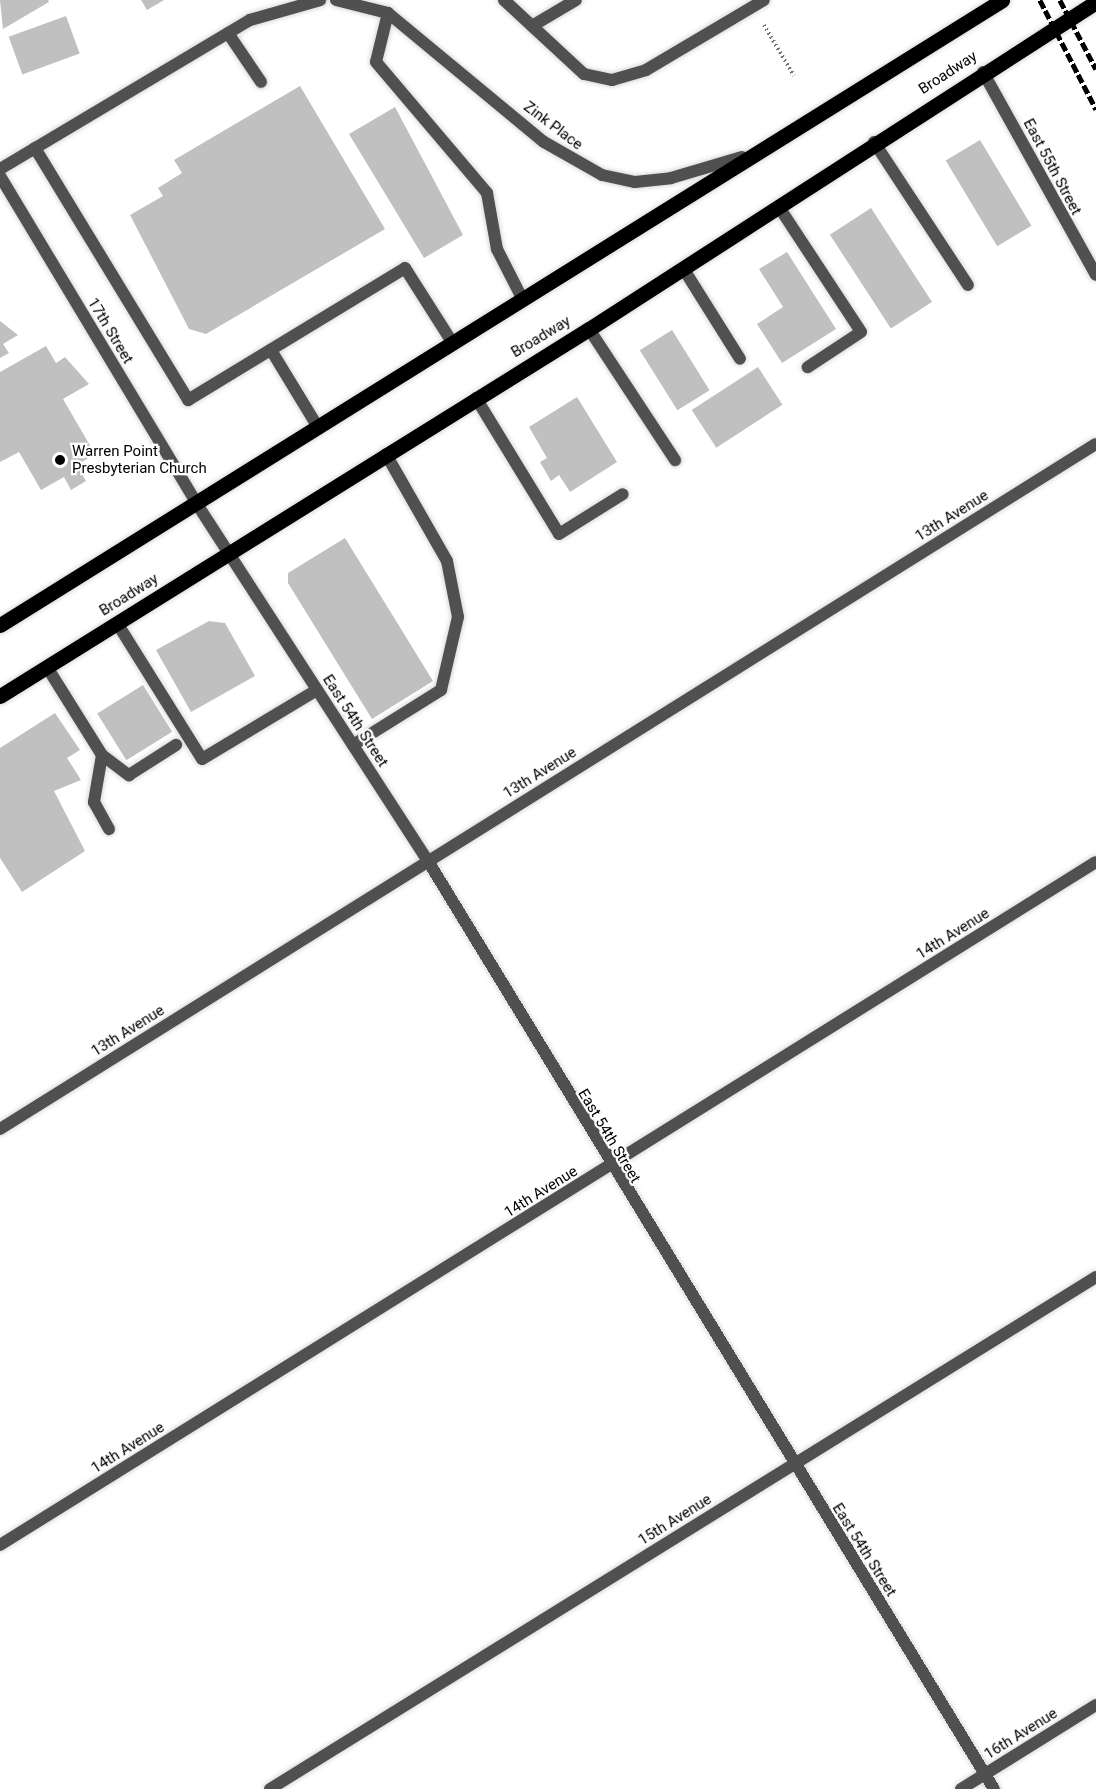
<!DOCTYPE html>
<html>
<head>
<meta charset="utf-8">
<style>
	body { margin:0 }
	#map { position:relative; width:1096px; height:1789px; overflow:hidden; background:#fff; font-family:Roboto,sans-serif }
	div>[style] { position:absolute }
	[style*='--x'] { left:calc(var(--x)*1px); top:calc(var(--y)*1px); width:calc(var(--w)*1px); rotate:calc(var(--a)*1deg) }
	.building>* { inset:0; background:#c0c0c0; transform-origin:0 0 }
	.path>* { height:4px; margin-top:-2px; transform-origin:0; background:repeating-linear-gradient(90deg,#727272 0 1.5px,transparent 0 4.5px) }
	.roads { filter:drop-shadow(0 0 2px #dbdbdb) drop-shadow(0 0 2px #dbdbdb) }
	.service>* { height:12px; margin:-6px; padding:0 6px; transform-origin:6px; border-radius:6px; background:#505050 }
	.minor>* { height:12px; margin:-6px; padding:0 6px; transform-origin:6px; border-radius:6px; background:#505050 }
	.tertiary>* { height:12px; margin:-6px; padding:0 6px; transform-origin:6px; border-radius:6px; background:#505050 }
	.primary>* { height:15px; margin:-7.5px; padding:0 7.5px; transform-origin:7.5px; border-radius:7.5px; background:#000 }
	.rail>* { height:4.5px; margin-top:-2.25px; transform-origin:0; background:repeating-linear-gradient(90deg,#000 0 9px,transparent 0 12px) }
	.dots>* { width:16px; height:16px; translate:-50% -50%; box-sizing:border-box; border:3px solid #fff; border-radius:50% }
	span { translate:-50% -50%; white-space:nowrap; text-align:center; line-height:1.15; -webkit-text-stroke:4.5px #fff; paint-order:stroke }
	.street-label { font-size:15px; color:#000 }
	.poi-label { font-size:15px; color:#000 }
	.left { translate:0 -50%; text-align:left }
</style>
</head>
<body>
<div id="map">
	<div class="building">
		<div style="clip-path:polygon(0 0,48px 0,49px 2px,3px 29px)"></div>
		<div style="clip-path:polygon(141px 0,164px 0,147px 10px)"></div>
		<div style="left:66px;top:16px;width:40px;height:61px;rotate:70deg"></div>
		<div style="clip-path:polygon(300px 86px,385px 229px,206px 334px,189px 329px,130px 215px,163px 196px,158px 188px,182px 173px,174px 160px)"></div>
		<div style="clip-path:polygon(395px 107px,463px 235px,424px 258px,349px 134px)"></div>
		<div style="left:980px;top:140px;width:100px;height:40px;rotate:59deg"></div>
		<div style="left:871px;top:208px;width:112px;height:49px;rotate:57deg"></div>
		<div style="clip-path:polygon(787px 252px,836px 329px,782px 363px,757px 324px,783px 307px,759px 269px)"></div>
		<div style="clip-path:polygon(0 321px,18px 335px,3px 344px,9px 353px,0 358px)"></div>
		<div style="left:672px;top:330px;width:71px;height:38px;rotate:58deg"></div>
		<div style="clip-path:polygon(46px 346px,56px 363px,65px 357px,89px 384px,63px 399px,95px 454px,77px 465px,86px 481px,71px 490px,64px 477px,41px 490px,19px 452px,0 462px,0 372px)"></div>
		<div style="left:758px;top:367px;width:45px;height:79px;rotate:57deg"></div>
		<div style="clip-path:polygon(577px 397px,617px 462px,570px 492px,559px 475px,551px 481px,540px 462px,547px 458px,529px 427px)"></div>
		<div style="clip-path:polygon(345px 538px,433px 681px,372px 719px,288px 583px,288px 573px)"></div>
		<div style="clip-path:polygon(209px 621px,225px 623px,255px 676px,191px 712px,156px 650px)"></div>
		<div style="left:143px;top:685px;width:55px;height:54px;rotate:58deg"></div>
		<div style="clip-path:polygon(55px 713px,80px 750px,67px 758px,81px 780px,54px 791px,85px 851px,22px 892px,0 858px,0 748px)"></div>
	</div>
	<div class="path">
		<div style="--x:764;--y:25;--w:59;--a:59.5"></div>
	</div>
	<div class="roads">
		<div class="service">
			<div style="--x:504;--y:0;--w:109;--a:42.8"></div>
			<div style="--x:584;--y:74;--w:29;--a:12"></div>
			<div style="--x:612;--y:80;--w:35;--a:-16"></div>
			<div style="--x:646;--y:70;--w:137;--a:-30.7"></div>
			<div style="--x:388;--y:13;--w:50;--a:103.8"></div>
			<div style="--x:376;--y:62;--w:172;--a:49.7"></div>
			<div style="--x:487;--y:193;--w:57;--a:79.9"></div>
			<div style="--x:497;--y:249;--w:55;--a:63"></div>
			<div style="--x:532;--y:26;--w:51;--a:-30.6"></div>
			<div style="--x:228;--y:33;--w:59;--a:56"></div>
			<div style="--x:874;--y:142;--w:171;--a:56.7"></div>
			<div style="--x:35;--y:148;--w:295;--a:58.7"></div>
			<div style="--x:188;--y:400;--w:254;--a:-31.3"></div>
			<div style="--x:405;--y:268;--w:88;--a:57.6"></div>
			<div style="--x:779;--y:207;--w:149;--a:56.7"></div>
			<div style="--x:861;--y:332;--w:64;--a:146.6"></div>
			<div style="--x:683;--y:268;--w:107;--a:57.9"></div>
			<div style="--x:589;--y:329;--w:157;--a:56.7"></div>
			<div style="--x:271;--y:350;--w:87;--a:58.7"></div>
			<div style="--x:476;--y:398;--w:159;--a:58.6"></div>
			<div style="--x:559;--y:534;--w:75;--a:-32"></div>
			<div style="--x:117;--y:623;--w:160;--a:58"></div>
			<div style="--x:202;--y:759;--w:134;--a:-31"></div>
			<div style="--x:47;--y:667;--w:104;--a:58"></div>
			<div style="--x:102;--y:755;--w:48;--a:99.7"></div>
			<div style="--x:94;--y:802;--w:31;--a:61"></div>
			<div style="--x:353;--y:745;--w:104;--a:-32"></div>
			<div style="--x:441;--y:690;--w:75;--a:-76.9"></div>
			<div style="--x:458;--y:617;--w:57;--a:-101.1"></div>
			<div style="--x:447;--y:561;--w:123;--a:-119.7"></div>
			<div style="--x:102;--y:755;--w:34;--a:37"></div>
			<div style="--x:129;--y:775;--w:56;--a:-32.6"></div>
		</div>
		<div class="minor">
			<div style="--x:983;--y:72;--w:232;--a:60.9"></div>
			<div style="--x:0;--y:1129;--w:1292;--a:-32.01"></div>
			<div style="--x:0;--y:1545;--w:1291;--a:-31.93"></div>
			<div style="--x:270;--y:1789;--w:972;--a:-31.79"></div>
			<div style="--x:961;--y:1789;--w:159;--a:-31.9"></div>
		</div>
		<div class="tertiary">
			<div style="--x:336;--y:0;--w:54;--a:14"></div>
			<div style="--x:388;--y:13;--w:202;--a:39.6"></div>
			<div style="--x:544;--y:142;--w:67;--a:29.6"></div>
			<div style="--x:602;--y:175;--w:34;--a:12"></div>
			<div style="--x:635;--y:182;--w:36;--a:-6"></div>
			<div style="--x:671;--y:178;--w:74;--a:-16.5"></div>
			<div style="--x:0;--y:169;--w:291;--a:-30.8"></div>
			<div style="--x:250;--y:20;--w:73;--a:-15.9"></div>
			<div style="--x:0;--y:176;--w:379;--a:59"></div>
			<div style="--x:195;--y:501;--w:429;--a:57.1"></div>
			<div style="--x:428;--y:861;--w:1087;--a:58.62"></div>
		</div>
		<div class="primary">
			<div style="--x:0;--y:625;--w:1181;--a:-31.95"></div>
			<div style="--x:0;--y:696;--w:694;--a:-31.93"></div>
			<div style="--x:589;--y:329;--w:603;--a:-32.82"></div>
		</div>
	</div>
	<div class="rail">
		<div style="--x:1040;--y:0;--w:123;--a:62.8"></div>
		<div style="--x:1060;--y:0;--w:78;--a:62.4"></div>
	</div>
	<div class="dots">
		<div style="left:60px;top:460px;background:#000"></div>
	</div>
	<div class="street-label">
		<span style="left:948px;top:73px;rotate:-33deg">Broadway</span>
		<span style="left:553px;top:126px;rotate:37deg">Zink Place</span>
		<span style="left:1052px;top:167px;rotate:62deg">East 55th Street</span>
		<span style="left:110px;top:331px;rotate:59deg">17th Street</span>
		<span style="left:541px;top:337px;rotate:-31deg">Broadway</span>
		<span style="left:952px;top:516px;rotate:-32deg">13th Avenue</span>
		<span style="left:129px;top:595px;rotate:-32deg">Broadway</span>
		<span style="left:355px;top:721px;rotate:57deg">East 54th Street</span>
		<span style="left:540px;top:773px;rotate:-32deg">13th Avenue</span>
		<span style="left:953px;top:934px;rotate:-32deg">14th Avenue</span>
		<span style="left:128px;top:1031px;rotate:-32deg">13th Avenue</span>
		<span style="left:609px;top:1136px;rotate:59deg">East 54th Street</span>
		<span style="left:541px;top:1192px;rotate:-32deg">14th Avenue</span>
		<span style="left:128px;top:1448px;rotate:-32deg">14th Avenue</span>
		<span style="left:675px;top:1520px;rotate:-32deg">15th Avenue</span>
		<span style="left:864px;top:1550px;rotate:58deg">East 54th Street</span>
		<span style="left:1021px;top:1734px;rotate:-32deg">16th Avenue</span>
	</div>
	<div class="poi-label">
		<span class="left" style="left:72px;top:460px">Warren Point<br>Presbyterian Church</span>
	</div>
</div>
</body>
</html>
